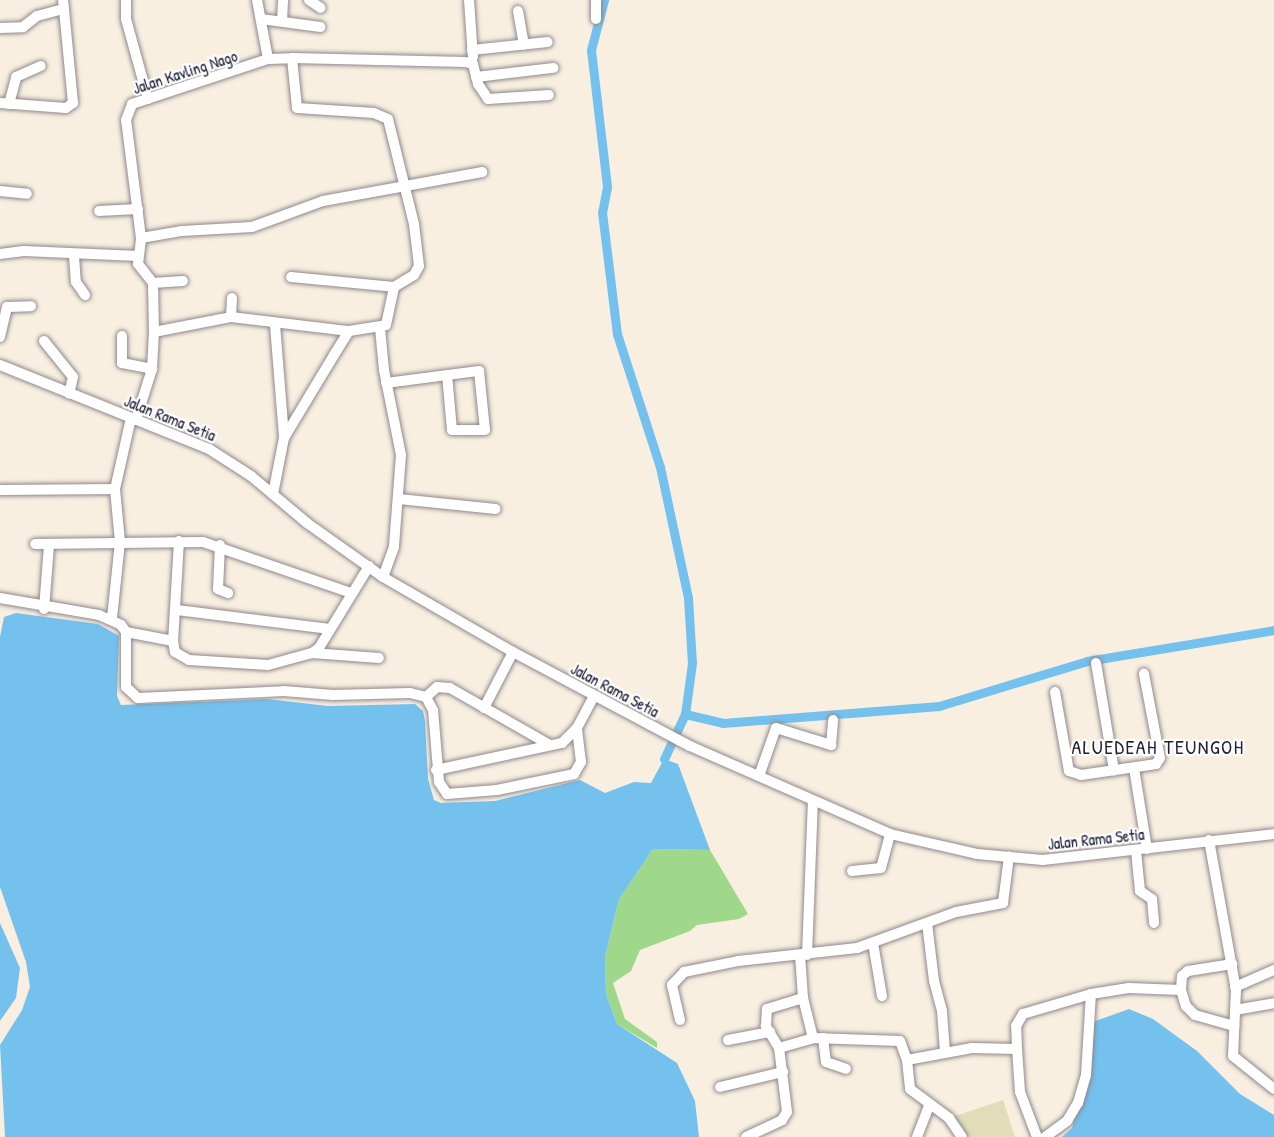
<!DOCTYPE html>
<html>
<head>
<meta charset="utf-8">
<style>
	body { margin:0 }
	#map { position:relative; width:1274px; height:1137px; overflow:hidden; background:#f9efe1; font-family:"Patrick Hand",sans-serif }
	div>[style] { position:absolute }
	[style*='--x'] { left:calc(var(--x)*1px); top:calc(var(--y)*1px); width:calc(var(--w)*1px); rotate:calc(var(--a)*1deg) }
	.built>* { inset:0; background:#e2dcba }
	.green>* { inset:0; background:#9fd88b }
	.water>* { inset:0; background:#74c1ee }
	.canal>* { height:9px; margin:-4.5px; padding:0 4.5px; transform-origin:4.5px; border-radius:4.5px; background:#74c1ee }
	.roads { filter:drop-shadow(0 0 2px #8e888e) drop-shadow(0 0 2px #8e888e) }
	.minor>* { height:10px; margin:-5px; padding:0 5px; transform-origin:5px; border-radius:5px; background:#fff }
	span { translate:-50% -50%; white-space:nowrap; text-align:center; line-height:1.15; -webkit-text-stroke:4.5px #fff; paint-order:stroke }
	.street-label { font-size:16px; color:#22223b }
	.quarter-label { font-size:20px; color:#22223b; letter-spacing:1.5px }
</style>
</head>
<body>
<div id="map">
	<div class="built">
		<div style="clip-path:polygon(1003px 1100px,1015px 1137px,963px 1137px,952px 1117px)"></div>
	</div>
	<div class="green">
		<div style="clip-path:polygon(653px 849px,710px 850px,748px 914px,739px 919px,697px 925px,690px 931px,640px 950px,631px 971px,613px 983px,625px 1019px,657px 1042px,657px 1048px,617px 1024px,606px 994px,605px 957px,619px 899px)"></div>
	</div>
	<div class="water">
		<div style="clip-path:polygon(16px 613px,98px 624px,119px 636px,117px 696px,121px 705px,267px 699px,328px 706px,415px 704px,423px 711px,425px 721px,428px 779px,434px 800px,441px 803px,495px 801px,580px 780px,605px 793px,634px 782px,651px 783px,664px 759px,678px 764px,710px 850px,653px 849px,619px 899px,605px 957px,606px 994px,617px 1024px,677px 1063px,695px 1101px,699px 1137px,5px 1137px,0 1045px,22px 1010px,30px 987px,26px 962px,0 887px,0 637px,4px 617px)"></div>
		<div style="clip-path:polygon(0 923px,20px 968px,16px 998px,0 1021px)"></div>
		<div style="clip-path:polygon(1129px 1009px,1153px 1019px,1197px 1051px,1240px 1094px,1274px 1115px,1274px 1137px,1062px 1137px,1072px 1128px,1087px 1072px,1090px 1023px)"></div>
	</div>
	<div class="canal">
		<div style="--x:604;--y:0;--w:52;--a:104.6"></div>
		<div style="--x:591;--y:50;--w:138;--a:83.3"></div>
		<div style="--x:607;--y:187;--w:25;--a:101"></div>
		<div style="--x:602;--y:212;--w:123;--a:83"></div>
		<div style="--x:617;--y:334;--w:140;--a:72.1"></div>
		<div style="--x:660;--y:467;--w:134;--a:77.9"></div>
		<div style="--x:688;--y:598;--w:65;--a:86.5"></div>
		<div style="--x:692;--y:663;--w:51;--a:97.8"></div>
		<div style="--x:664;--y:759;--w:50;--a:-65"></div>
		<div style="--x:685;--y:714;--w:39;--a:13"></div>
		<div style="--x:723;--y:723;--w:217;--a:-4.5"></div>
		<div style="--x:939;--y:706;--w:155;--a:-16.9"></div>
		<div style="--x:1087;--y:661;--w:190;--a:-9.4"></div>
	</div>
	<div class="roads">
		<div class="minor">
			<div style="--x:126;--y:0;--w:19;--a:90"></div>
			<div style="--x:126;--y:19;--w:83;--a:74.6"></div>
			<div style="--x:257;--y:0;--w:60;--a:79.4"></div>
			<div style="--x:309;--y:0;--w:14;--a:34"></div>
			<div style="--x:469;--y:0;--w:57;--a:86"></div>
			<div style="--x:596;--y:0;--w:19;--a:90"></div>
			<div style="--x:518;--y:11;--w:34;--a:80"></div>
			<div style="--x:261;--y:19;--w:60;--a:7.7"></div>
			<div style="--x:282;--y:21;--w:21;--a:-87"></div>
			<div style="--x:0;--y:28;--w:23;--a:-2"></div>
			<div style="--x:23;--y:27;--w:18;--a:-38"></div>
			<div style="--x:37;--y:16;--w:28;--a:-15"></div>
			<div style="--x:472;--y:50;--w:76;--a:-6"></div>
			<div style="--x:476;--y:77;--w:78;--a:-6.7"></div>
			<div style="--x:0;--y:103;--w:66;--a:4.3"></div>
			<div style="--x:66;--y:108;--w:9;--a:-36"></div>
			<div style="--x:73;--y:103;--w:103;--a:-95.5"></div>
			<div style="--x:9;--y:104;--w:28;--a:-75"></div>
			<div style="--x:16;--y:77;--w:27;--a:-24"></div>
			<div style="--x:0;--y:191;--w:27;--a:6"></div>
			<div style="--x:99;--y:211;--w:39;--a:-3"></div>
			<div style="--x:141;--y:238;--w:42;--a:-9.7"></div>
			<div style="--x:182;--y:231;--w:70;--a:-3.3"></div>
			<div style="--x:252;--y:227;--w:76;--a:-20.1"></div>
			<div style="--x:323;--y:201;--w:162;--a:-10.3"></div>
			<div style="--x:0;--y:254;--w:24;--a:-7"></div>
			<div style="--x:24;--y:251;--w:114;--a:2.5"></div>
			<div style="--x:74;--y:256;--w:26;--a:86"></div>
			<div style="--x:76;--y:282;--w:16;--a:55"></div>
			<div style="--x:291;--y:277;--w:103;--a:5.5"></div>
			<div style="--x:153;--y:283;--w:30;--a:-4"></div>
			<div style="--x:231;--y:317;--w:19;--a:-87"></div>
			<div style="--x:275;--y:325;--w:113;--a:85.4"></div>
			<div style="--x:380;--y:328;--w:42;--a:84.6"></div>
			<div style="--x:384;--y:370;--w:87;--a:78.7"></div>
			<div style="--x:401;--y:455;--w:92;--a:94.4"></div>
			<div style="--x:394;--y:547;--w:32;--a:110"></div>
			<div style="--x:154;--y:332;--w:78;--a:-11"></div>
			<div style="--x:231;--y:317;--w:119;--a:6.8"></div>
			<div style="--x:122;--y:336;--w:27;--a:90"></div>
			<div style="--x:122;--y:363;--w:31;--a:11"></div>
			<div style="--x:0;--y:337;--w:31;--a:-77"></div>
			<div style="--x:7;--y:307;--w:24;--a:-2"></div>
			<div style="--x:44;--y:341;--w:46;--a:51.1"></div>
			<div style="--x:73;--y:377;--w:17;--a:103"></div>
			<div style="--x:0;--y:365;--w:225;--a:21.9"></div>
			<div style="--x:209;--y:449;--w:50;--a:32.7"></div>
			<div style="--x:251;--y:476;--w:73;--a:40"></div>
			<div style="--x:307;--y:523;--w:93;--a:35.4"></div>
			<div style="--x:383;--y:577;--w:150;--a:30"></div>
			<div style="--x:513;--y:652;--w:200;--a:28"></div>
			<div style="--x:690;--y:746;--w:219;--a:23.7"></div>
			<div style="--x:890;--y:834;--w:89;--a:12.9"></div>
			<div style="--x:977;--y:854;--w:66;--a:5.2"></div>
			<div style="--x:1043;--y:860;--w:232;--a:-6.4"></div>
			<div style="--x:386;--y:383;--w:94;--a:-7.4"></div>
			<div style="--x:479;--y:371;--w:59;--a:84.2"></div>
			<div style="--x:485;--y:430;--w:33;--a:180"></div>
			<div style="--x:452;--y:430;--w:55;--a:-95.2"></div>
			<div style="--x:136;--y:420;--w:53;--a:-72.6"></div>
			<div style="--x:152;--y:369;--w:37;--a:-87"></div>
			<div style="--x:154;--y:332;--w:49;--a:-91.2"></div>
			<div style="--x:153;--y:283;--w:24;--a:-128"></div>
			<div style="--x:138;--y:264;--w:26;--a:-83"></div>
			<div style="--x:141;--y:238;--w:119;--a:-97.2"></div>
			<div style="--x:126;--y:120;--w:17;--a:-69"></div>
			<div style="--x:132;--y:104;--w:143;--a:-18.3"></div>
			<div style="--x:268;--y:59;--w:24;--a:-2"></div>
			<div style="--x:292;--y:58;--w:173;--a:1.3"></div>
			<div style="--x:465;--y:62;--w:8;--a:14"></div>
			<div style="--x:473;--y:64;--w:21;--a:76"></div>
			<div style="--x:478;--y:84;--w:18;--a:56"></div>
			<div style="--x:488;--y:99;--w:61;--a:-3.8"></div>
			<div style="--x:0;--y:490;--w:115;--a:-0.5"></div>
			<div style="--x:273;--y:494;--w:57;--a:-78.9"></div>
			<div style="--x:284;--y:438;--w:97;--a:-58.9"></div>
			<div style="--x:334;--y:355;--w:28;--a:-58"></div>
			<div style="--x:349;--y:331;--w:37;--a:-9"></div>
			<div style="--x:386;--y:325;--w:39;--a:-78"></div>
			<div style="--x:394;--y:287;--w:23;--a:-31"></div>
			<div style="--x:414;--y:275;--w:10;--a:-61"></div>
			<div style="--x:419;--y:266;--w:42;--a:-96.8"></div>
			<div style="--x:414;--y:224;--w:108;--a:-103.9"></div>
			<div style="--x:388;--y:119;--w:15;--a:-157"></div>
			<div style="--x:374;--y:113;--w:77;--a:-176.3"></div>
			<div style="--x:297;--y:108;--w:50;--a:-95.7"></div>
			<div style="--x:399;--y:499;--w:97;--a:5.9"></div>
			<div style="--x:179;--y:541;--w:100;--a:93.4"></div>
			<div style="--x:173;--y:641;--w:11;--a:80"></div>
			<div style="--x:175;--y:652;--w:16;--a:30"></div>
			<div style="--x:189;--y:660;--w:79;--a:3.6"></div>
			<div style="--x:268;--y:665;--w:46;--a:-15.3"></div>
			<div style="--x:312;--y:653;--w:9;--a:-36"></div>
			<div style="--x:319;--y:648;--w:96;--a:-58.6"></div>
			<div style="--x:35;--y:544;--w:168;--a:-0.7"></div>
			<div style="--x:203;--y:542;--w:157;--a:19"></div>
			<div style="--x:220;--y:545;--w:44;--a:92.6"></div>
			<div style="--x:218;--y:589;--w:11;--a:22"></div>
			<div style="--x:0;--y:598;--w:100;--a:9.7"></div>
			<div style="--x:99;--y:615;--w:24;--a:24"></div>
			<div style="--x:121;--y:625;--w:9;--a:54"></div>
			<div style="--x:126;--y:632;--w:55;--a:90"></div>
			<div style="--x:126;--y:687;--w:16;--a:43"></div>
			<div style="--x:138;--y:698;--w:146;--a:-2.7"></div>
			<div style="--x:284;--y:691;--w:49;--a:4.7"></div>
			<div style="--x:333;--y:695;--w:77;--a:-1.5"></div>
			<div style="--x:410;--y:693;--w:16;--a:14"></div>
			<div style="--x:426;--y:697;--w:15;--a:62"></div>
			<div style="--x:433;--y:710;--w:72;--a:85.2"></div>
			<div style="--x:439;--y:782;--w:14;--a:56"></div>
			<div style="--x:447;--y:794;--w:50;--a:-4.6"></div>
			<div style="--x:497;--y:790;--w:79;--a:-11.7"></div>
			<div style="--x:574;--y:774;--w:14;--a:-60"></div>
			<div style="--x:581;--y:762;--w:34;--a:-97"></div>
			<div style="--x:44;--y:609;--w:64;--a:-85.5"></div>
			<div style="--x:177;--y:610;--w:154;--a:7.1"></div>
			<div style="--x:112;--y:618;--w:76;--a:-84"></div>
			<div style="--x:120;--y:542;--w:53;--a:-95.4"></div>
			<div style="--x:115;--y:489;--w:73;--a:-77.3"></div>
			<div style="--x:126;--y:632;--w:48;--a:10.8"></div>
			<div style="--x:312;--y:653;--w:67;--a:4.3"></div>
			<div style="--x:1096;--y:663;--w:109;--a:80.5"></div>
			<div style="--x:1055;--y:692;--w:80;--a:80"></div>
			<div style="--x:1069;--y:771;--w:13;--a:18"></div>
			<div style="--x:1081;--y:775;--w:76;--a:-8.3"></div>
			<div style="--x:1156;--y:764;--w:7;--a:-56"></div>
			<div style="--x:1160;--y:758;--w:86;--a:-100.8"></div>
			<div style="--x:426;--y:697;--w:15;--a:-42"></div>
			<div style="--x:437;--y:687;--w:13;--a:4"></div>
			<div style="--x:450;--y:688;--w:115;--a:29.7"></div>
			<div style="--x:484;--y:708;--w:63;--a:-62.6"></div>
			<div style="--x:1134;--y:768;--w:82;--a:80.9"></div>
			<div style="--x:436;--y:770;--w:129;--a:-12.1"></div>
			<div style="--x:562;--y:743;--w:21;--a:-45"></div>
			<div style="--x:577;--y:728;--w:36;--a:-62"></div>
			<div style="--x:759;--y:776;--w:51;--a:-70.5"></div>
			<div style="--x:776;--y:728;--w:58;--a:17.2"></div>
			<div style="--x:831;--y:745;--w:25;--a:-85"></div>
			<div style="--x:1209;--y:840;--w:152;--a:79.8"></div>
			<div style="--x:1236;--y:990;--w:66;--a:92.6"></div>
			<div style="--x:1233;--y:1056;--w:53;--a:38.8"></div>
			<div style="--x:1136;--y:851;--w:40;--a:84.3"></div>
			<div style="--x:1140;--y:891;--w:14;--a:34"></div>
			<div style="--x:1152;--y:899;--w:24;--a:85"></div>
			<div style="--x:852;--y:871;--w:29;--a:-6"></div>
			<div style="--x:881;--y:868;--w:35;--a:-75"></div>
			<div style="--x:927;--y:923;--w:58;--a:83.1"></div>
			<div style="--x:934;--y:981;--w:31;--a:75"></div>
			<div style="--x:942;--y:1011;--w:41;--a:85.8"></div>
			<div style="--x:873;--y:943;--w:54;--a:80.4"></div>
			<div style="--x:800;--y:955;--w:43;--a:86"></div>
			<div style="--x:803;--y:998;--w:41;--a:76"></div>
			<div style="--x:813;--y:1038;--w:87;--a:2"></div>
			<div style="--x:900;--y:1041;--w:20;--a:70"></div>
			<div style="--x:907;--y:1060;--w:29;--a:84"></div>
			<div style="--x:910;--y:1089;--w:49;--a:36.6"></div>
			<div style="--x:949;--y:1118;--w:23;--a:56"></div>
			<div style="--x:807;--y:955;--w:154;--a:-87.8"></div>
			<div style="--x:1235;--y:987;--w:43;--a:-23.6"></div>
			<div style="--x:1181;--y:990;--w:14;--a:-86"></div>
			<div style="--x:1182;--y:976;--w:8;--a:-40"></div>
			<div style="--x:1188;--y:971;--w:45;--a:-9"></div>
			<div style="--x:1235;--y:1010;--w:40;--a:-10"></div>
			<div style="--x:680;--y:1020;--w:36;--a:-103"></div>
			<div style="--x:672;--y:985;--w:18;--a:-47"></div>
			<div style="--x:684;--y:972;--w:55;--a:-11.5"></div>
			<div style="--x:738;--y:961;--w:120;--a:-6.2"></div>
			<div style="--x:857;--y:948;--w:105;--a:-20"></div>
			<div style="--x:956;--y:912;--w:48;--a:-10.8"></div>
			<div style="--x:1003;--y:903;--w:47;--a:-82.7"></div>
			<div style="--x:823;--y:1038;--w:24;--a:83"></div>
			<div style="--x:826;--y:1062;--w:21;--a:19"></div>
			<div style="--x:728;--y:1040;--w:43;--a:-10.8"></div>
			<div style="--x:779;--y:1048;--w:26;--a:-121"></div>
			<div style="--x:766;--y:1026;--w:17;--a:-87"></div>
			<div style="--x:767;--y:1009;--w:38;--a:-17"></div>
			<div style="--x:1017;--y:1049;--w:43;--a:86"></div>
			<div style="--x:1020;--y:1092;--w:48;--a:69.3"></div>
			<div style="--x:907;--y:1060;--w:66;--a:-10.5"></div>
			<div style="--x:972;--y:1048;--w:45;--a:1.3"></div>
			<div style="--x:1017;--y:1049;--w:23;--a:-92"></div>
			<div style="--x:1016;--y:1026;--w:14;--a:-60"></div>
			<div style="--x:1023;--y:1014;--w:71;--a:-16.4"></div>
			<div style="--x:1091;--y:994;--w:38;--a:-9"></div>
			<div style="--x:1129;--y:988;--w:52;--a:2.2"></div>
			<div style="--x:1181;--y:990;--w:17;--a:73"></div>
			<div style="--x:1186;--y:1006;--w:13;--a:45"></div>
			<div style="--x:1195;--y:1015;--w:41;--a:15.8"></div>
			<div style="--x:720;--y:1087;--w:65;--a:-13.4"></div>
			<div style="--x:746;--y:1137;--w:40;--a:-25"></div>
			<div style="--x:782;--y:1120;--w:9;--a:-58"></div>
			<div style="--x:787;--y:1112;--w:64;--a:-97.1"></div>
			<div style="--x:779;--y:1048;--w:35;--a:-16"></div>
			<div style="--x:917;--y:1137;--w:34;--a:-69"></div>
			<div style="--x:1045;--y:1137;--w:27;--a:-36"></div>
			<div style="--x:1067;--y:1121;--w:21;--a:-59"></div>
			<div style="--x:1078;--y:1103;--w:29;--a:-74"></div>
			<div style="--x:1086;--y:1075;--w:81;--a:-86.5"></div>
		</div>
	</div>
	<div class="street-label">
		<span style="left:185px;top:72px;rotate:-18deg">Jalan Kavling Nago</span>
		<span style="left:170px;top:418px;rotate:22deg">Jalan Rama Setia</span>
		<span style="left:615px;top:690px;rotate:28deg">Jalan Rama Setia</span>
		<span style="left:1096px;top:839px;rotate:-6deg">Jalan Rama Setia</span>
	</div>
	<div class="quarter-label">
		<span style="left:1158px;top:746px">ALUEDEAH TEUNGOH</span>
	</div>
</div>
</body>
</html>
